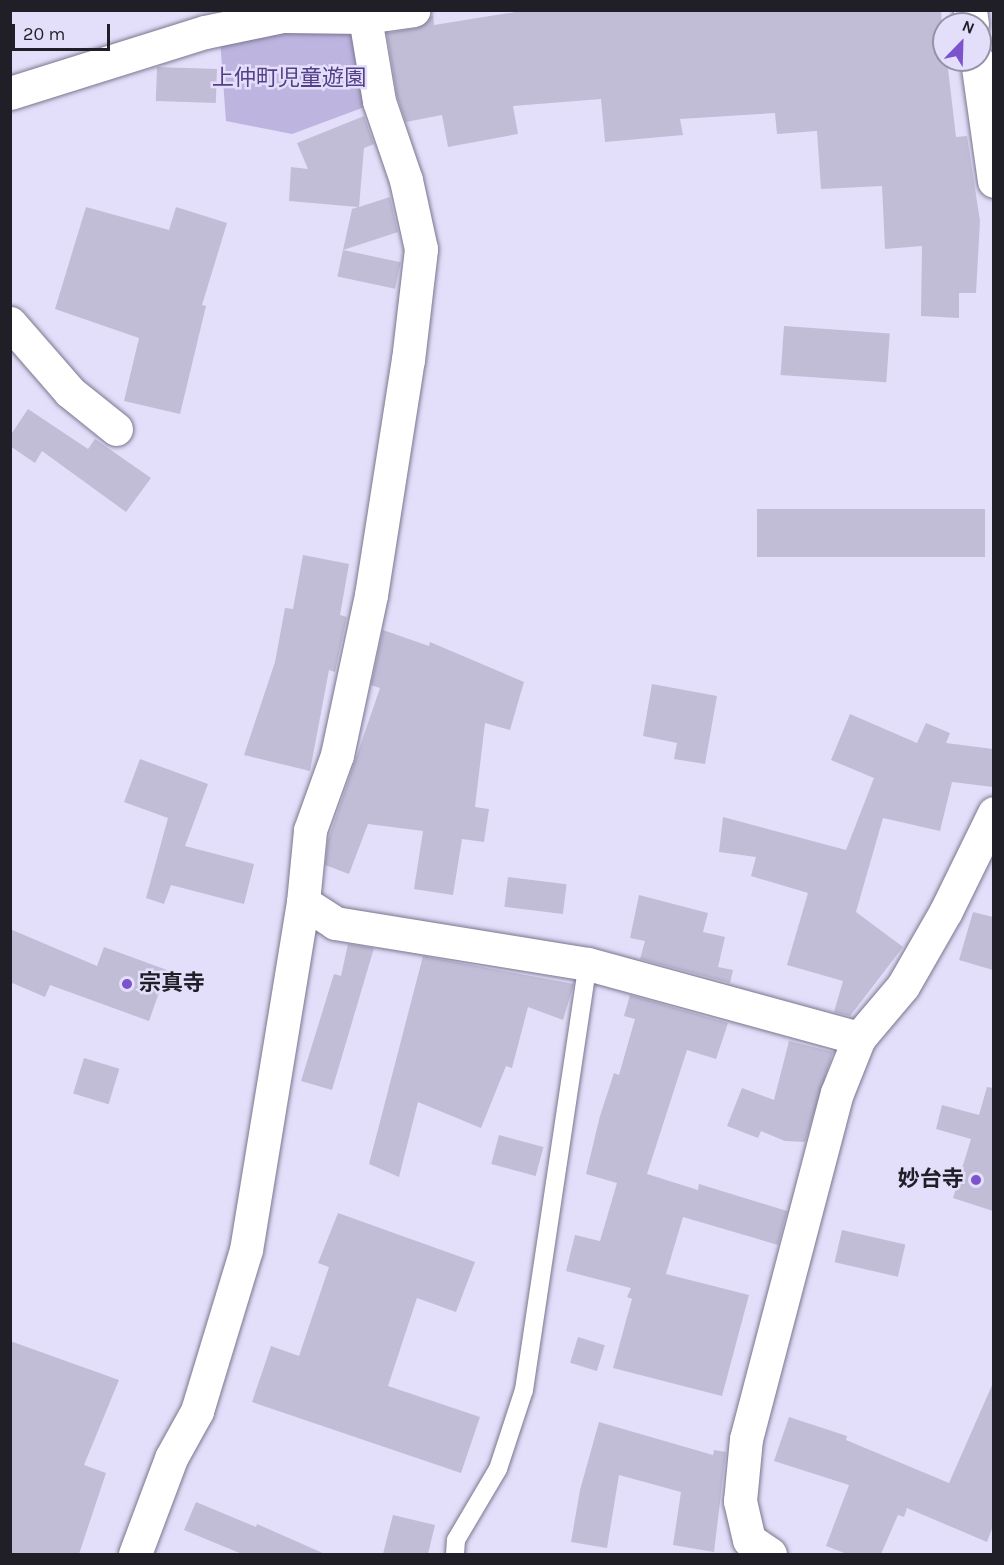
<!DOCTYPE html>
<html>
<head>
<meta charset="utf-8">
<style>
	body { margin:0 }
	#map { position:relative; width:1004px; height:1565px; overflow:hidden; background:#e3def9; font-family:Karla,"Noto Sans JP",sans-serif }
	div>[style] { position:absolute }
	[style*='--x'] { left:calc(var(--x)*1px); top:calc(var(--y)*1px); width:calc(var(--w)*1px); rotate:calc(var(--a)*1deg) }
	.green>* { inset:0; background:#bdb4e0 }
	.building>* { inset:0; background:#c2bdd7; transform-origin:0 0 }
	.roads { filter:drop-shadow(0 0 2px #7b768e) drop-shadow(0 0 2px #7b768e) }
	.service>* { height:18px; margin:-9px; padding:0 9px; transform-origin:9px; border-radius:9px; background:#fff }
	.minor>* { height:33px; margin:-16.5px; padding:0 16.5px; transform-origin:16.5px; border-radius:16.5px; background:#fff }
	.dots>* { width:16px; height:16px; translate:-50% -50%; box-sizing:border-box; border:3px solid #e3def9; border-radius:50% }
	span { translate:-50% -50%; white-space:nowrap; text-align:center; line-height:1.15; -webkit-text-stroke:5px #e3def9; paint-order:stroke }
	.park-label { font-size:22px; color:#543f88 }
	.poi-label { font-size:22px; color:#201f28; font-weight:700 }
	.left { translate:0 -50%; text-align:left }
	.right { translate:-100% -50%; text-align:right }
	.frame { position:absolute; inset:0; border:12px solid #201f28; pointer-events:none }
	.north { position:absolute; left:932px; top:12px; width:60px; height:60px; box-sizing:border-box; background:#e3def9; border:2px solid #9592a5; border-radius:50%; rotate:23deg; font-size:16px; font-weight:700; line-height:24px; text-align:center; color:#201f28 }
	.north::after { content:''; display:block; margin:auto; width:21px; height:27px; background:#7a53cd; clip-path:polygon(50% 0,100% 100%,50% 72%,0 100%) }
	.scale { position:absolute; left:12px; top:24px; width:98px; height:27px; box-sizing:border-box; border:3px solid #201f28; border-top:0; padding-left:8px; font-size:18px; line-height:21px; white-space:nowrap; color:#201f28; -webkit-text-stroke:4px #e3def9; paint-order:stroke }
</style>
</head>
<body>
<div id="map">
	<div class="green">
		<div style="clip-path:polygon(284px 27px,355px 27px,370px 105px,292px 134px,226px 121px,220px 39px)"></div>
	</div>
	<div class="building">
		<div style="clip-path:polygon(528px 10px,941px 10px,944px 60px,947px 60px,956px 137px,967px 136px,980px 221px,976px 293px,959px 293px,959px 318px,921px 316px,922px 246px,885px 249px,882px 186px,821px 189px,817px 131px,777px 134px,775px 113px,680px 119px,683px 135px,605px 142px,601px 99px,513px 106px,518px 134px,448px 147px,442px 115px,406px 122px,397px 96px,387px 33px,417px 28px,433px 15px,434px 25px)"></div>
		<div style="left:157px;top:67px;width:60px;height:34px;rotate:2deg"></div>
		<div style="clip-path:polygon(364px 116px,374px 144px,364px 148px,359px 207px,390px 197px,398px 232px,343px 250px,352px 209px,358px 207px,289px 201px,291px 167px,308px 169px,297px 143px)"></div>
		<div style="clip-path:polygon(86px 207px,169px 230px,176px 207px,227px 223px,202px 305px,206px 306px,180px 414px,124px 401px,139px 338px,55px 309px)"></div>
		<div style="left:343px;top:250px;width:59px;height:27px;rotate:12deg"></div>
		<div style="left:784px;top:326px;width:106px;height:49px;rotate:4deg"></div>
		<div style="clip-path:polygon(28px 409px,88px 449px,95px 439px,151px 478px,126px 512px,42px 451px,35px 463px,10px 446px,10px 436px)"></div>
		<div style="left:985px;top:509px;width:48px;height:228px;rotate:90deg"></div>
		<div style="clip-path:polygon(303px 555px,349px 564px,340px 615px,347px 617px,335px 672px,329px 670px,310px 771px,244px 755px,275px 662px,285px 608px,293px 609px)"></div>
		<div style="clip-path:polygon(383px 630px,429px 646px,430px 642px,524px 682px,510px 730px,485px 723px,475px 807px,489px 809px,484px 842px,462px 839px,453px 895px,414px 889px,423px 831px,368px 824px,349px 874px,325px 865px,328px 840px,380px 688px,371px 685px)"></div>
		<div style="clip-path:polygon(652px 684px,717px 696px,705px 764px,674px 759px,677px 743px,643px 736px)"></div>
		<div style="clip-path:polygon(850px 714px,917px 743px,926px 723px,950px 733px,946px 743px,993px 749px,993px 787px,952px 782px,940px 831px,883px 818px,856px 912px,903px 947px,850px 1016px,834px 1012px,843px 981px,787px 965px,808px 893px,751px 876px,756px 857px,719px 852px,723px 817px,846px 850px,874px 778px,831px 760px)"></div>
		<div style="clip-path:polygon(140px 759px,208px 784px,185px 846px,254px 864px,244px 904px,171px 885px,164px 904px,146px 898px,168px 818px,124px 802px)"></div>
		<div style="left:508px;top:877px;width:59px;height:30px;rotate:7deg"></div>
		<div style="clip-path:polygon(639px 895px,708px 913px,703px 932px,725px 937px,718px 967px,733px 970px,730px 983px,640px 959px,645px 941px,630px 938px)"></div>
		<div style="clip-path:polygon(973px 912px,993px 917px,993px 970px,959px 960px)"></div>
		<div style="clip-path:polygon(10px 929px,97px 966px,104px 947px,167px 970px,149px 1021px,50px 985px,45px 997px,10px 982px)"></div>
		<div style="clip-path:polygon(348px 944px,374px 948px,332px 1090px,301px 1081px,334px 974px,341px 976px)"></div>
		<div style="clip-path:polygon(423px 956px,574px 984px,563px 1020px,528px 1007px,512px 1068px,506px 1066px,481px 1128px,418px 1102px,399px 1177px,369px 1164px)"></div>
		<div style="clip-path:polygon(630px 995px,728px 1023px,716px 1059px,687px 1050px,647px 1174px,698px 1190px,699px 1184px,787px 1211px,778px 1245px,683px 1217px,666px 1274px,749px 1295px,722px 1396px,613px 1368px,632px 1299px,627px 1297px,631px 1288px,566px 1271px,575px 1235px,600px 1241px,617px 1183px,586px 1174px,600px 1116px,614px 1073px,619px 1075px,635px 1019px,624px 1016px)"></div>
		<div style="clip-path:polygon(789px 1041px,833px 1052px,805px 1142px,785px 1141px,761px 1131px,758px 1138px,727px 1126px,742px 1088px,774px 1100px)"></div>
		<div style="left:84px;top:1058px;width:37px;height:37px;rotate:17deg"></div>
		<div style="clip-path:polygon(987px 1087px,993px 1088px,993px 1211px,953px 1198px,971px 1139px,936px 1129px,942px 1105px,979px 1115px)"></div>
		<div style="left:499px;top:1135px;width:46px;height:30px;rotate:15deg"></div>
		<div style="clip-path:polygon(338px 1213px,475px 1262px,456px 1312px,417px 1298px,388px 1386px,480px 1417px,461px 1473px,252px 1402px,271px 1346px,299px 1356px,329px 1267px,318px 1263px)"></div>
		<div style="left:842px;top:1230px;width:65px;height:33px;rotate:13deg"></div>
		<div style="left:578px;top:1337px;width:28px;height:27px;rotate:17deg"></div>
		<div style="clip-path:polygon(10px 1341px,119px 1380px,84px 1465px,106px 1473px,79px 1554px,10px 1554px)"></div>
		<div style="clip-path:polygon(993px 1383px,993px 1526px,987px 1542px,907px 1508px,904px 1517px,898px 1515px,881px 1554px,847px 1554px,826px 1546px,849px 1485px,774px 1461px,789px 1417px,847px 1436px,846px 1440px,949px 1483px)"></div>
		<div style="clip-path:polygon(599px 1422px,713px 1455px,714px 1450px,726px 1452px,714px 1552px,673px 1545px,681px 1492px,619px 1475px,607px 1548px,571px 1542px,580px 1490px)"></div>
		<div style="clip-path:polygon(196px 1502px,256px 1527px,257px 1524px,325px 1554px,242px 1554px,184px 1530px)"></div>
		<div style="clip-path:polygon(393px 1515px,435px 1525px,428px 1554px,383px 1554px)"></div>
	</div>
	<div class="roads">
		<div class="service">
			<div style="--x:455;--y:1554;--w:14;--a:-86"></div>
			<div style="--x:456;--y:1540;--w:82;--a:-59.4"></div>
			<div style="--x:498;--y:1469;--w:83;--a:-71.8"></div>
			<div style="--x:524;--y:1390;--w:431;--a:-81.5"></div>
		</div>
		<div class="minor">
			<div style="--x:970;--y:10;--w:14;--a:82"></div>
			<div style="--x:283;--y:16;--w:82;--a:0.7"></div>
			<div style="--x:365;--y:17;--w:49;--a:-8.1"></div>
			<div style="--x:977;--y:60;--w:122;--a:82"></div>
			<div style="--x:10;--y:93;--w:204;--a:-17.4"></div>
			<div style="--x:205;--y:32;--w:80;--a:-11.6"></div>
			<div style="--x:283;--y:16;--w:6;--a:-81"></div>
			<div style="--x:10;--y:323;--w:91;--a:49"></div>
			<div style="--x:70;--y:392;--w:59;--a:38.8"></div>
			<div style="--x:303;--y:902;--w:38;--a:33"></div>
			<div style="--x:335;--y:923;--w:256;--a:9.2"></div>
			<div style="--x:588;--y:964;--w:281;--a:15.3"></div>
			<div style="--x:135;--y:1554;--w:103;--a:-69.4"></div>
			<div style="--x:171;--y:1458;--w:54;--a:-61"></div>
			<div style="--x:197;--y:1411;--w:168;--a:-73.1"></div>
			<div style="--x:246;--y:1250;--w:353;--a:-80.7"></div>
			<div style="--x:303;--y:902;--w:72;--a:-84.4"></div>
			<div style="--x:310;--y:830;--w:80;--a:-70.2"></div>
			<div style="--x:337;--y:755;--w:164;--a:-78"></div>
			<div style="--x:371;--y:595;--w:238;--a:-81.1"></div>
			<div style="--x:408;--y:360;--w:112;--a:-83.3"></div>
			<div style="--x:421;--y:249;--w:71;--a:-102.3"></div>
			<div style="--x:406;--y:180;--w:83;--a:-108.9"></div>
			<div style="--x:379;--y:101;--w:85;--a:-99.5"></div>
			<div style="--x:770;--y:1554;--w:25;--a:-146"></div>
			<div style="--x:749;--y:1540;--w:40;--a:-103"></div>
			<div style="--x:740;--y:1501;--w:62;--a:-84.5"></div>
			<div style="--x:746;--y:1439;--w:358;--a:-75.3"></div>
			<div style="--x:837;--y:1093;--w:59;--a:-68.2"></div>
			<div style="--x:859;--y:1038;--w:68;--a:-49.8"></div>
			<div style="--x:903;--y:986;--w:86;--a:-60.2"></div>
			<div style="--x:946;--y:911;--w:109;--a:-63.9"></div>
		</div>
	</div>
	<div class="dots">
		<div style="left:127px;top:984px;background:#7a53cd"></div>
		<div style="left:976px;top:1180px;background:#7a53cd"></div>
	</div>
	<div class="park-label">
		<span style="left:289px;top:79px">上仲町児童遊園</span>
	</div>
	<div class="poi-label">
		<span class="left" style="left:139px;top:984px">宗真寺</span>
		<span class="right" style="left:964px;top:1180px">妙台寺</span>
	</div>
	<div class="frame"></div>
	<div class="north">N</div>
	<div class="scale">20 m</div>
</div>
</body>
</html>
